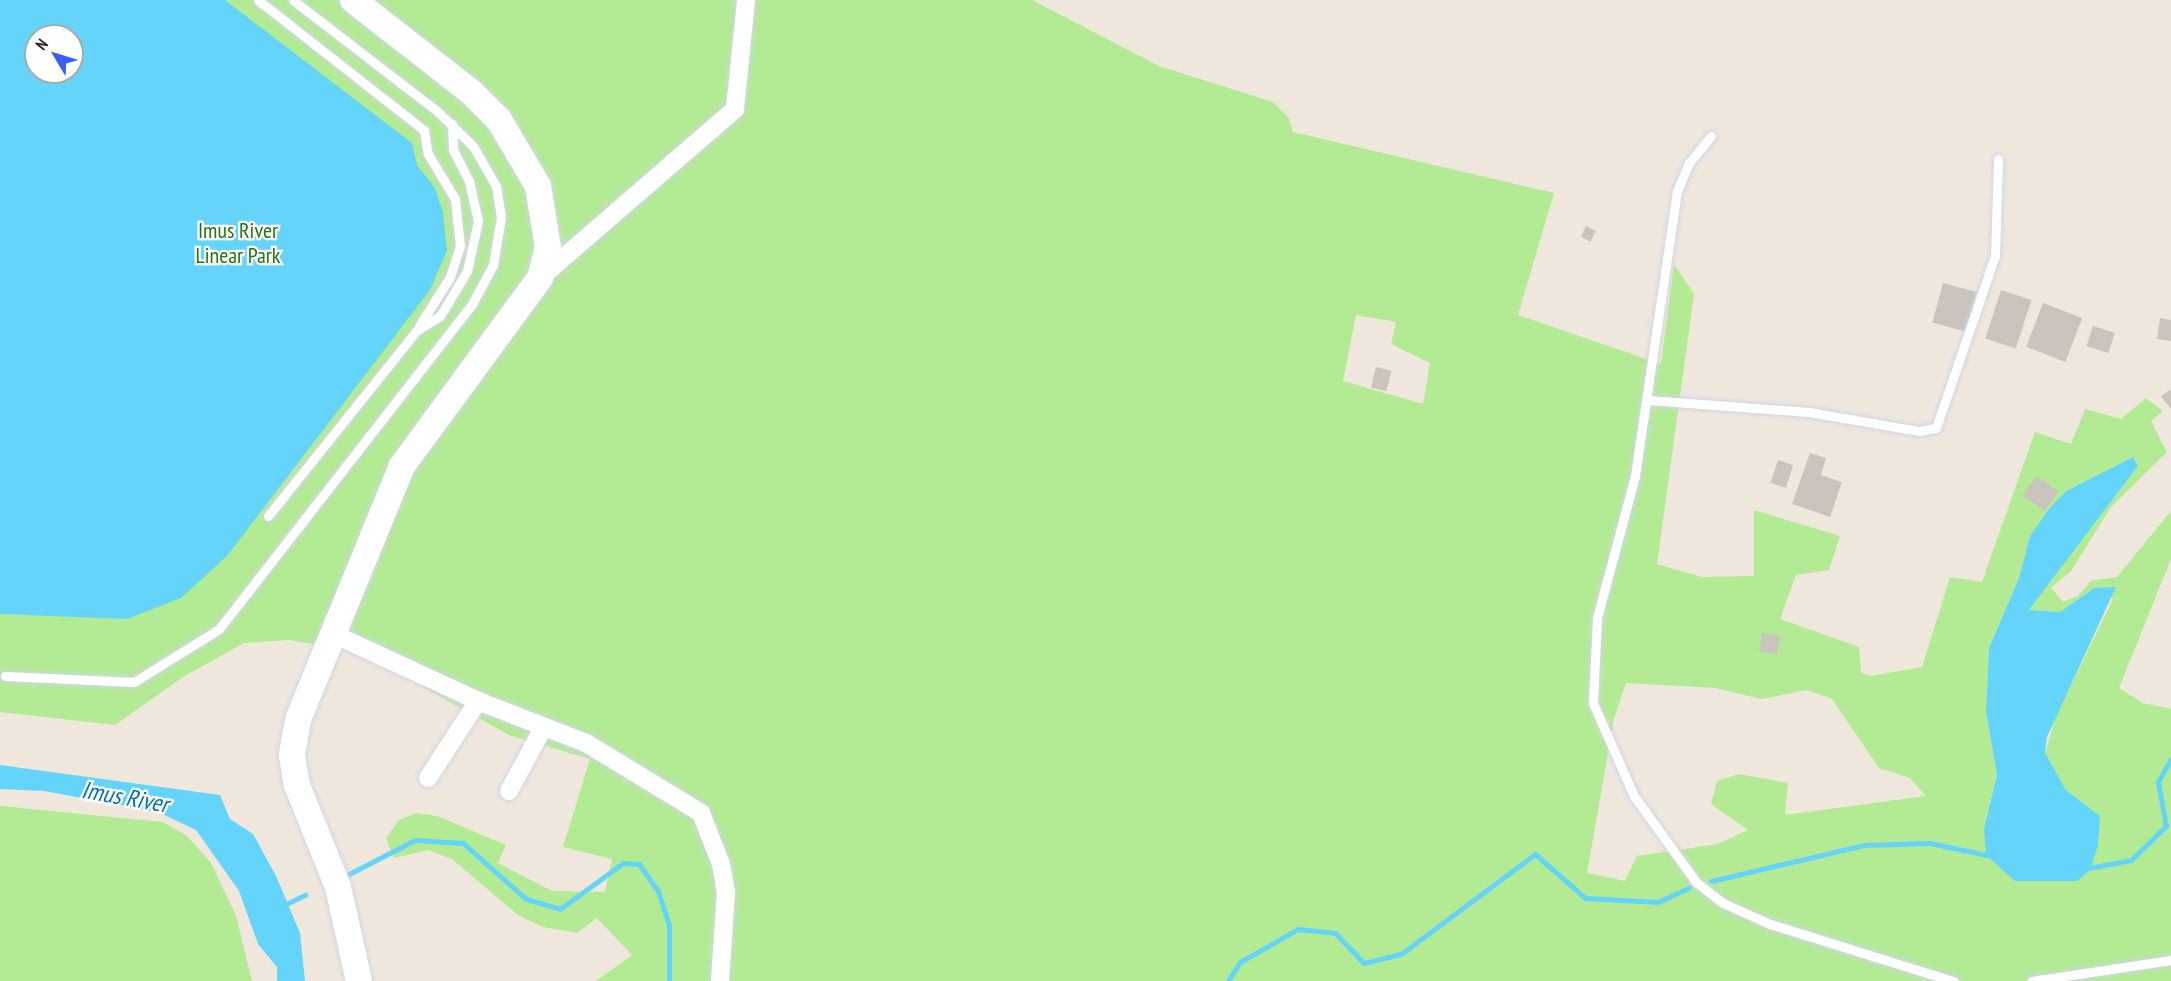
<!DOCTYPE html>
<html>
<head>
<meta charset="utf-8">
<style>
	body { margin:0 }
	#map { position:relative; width:2171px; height:981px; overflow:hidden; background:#efe7dc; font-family:"PT Sans Narrow",sans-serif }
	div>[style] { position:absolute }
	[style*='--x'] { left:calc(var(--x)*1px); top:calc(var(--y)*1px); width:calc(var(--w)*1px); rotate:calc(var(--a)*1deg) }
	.green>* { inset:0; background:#b2eb93 }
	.water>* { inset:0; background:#65d4fb }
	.stream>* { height:5px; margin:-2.5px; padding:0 2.5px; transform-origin:2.5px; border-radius:2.5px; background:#65d4fb }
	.building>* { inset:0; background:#cac4bc; transform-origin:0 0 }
	.roads { filter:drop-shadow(0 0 2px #d1d5e6) drop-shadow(0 0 2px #d1d5e6) }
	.lane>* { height:9px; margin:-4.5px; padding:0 4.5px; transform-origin:4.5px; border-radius:4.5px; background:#fff }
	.street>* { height:18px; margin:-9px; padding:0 9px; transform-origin:9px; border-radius:9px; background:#fff }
	.secondary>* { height:26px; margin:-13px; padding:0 13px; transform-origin:13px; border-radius:13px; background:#fff }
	span { translate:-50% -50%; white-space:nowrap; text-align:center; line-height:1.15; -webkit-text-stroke:4.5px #fff; paint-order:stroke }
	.park-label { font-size:22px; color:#277113 }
	.water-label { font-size:24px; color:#0071ab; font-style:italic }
	.north { position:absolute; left:24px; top:24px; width:60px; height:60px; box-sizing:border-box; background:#fff; border:2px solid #aaa; border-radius:50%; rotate:308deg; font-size:16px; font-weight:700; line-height:24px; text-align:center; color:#2b2b2b }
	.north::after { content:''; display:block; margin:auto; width:21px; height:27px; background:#395fff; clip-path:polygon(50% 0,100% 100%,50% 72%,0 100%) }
</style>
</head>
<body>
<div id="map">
	<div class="green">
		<div style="clip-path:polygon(evenodd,0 0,1032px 0,1159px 66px,1273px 102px,1289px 118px,1293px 132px,1554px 193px,1518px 315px,1661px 364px,1674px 264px,1694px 294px,1657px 564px,1701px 577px,1754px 576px,1754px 510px,1840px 536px,1829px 570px,1796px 575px,1780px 619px,1859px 647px,1861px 673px,1871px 676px,1922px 667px,1950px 577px,1982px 582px,2035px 432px,2071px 444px,2085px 409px,2121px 419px,2146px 398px,2163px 411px,2151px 421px,2167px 452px,2111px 507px,2071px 571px,2051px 588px,2063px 602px,2078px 596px,2091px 581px,2117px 577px,2171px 511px,2171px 559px,2119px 688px,2143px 703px,2171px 709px,2171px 981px,596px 981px,632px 955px,597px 918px,577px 933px,543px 927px,518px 915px,452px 859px,428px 850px,394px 858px,386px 838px,399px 820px,416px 813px,437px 816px,506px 845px,498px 863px,552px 891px,605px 892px,612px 859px,563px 847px,590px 759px,509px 735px,393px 670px,338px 648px,288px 640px,244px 643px,183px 677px,115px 725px,0 712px,0 0,36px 36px,72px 36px,72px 72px,36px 72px,36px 36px,0 0,1356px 315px,1396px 322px,1391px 344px,1430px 363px,1423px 404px,1343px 381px,1356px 315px,0 0,2133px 457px,2138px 466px,2029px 610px,2060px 612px,2094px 588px,2113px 599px,2055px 718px,2045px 754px,2066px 790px,2100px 816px,1984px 828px,1997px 775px,1986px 712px,1989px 648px,2019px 578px,2030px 536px,2066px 491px,2133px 457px,0 0,1626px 683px,1715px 688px,1762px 699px,1807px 690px,1832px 699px,1879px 768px,1910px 778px,1926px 796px,1785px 815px,1788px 783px,1739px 774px,1717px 781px,1711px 804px,1748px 830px,1718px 844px,1637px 856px,1625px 881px,1587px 873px,1614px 719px,1626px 683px)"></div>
		<div style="clip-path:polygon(0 806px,163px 822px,187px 836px,211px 863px,236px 916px,252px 981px,0 981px)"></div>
	</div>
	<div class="water">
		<div style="clip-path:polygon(evenodd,0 0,225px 0,412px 143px,417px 165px,435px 188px,443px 212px,447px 251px,430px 290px,227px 556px,181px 598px,127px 619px,0 614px,0 0,36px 36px,72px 36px,72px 72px,36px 72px,36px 36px)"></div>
		<div style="clip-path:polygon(2133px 457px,2138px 466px,2029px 610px,2060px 612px,2094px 588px,2116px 587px,2047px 737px,2045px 753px,2066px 790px,2100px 816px,2098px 845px,2090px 870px,2077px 881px,2015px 881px,1986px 855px,1984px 828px,1997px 775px,1986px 712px,1989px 648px,2019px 578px,2030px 536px,2049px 509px,2066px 491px)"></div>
		<div style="clip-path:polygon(0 765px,220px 795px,230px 819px,253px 834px,276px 876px,300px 933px,305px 981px,277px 981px,277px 967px,258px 944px,239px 891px,196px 830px,158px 812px,44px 791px,0 789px)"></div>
	</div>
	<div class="stream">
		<div style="--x:2083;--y:869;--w:49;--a:-10.6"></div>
		<div style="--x:2131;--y:860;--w:49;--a:-44.2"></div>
		<div style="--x:2166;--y:826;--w:45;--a:-100.3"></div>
		<div style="--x:2158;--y:782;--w:26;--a:-61"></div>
		<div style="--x:349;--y:874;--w:74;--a:-27.3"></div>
		<div style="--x:415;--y:840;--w:48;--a:3.6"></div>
		<div style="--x:463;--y:843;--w:84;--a:41.6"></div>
		<div style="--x:526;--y:899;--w:35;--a:16"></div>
		<div style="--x:560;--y:909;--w:78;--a:-36.1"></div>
		<div style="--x:623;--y:863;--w:16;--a:4"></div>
		<div style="--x:639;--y:864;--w:33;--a:55"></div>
		<div style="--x:658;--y:891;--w:35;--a:72"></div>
		<div style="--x:669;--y:924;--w:57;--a:90"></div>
		<div style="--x:1711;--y:881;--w:158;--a:-13.2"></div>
		<div style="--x:1865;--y:845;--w:65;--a:-1.8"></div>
		<div style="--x:1930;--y:843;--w:62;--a:12"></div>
		<div style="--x:280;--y:907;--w:28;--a:-26"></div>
		<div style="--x:1228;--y:981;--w:22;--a:-58"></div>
		<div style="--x:1240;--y:962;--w:67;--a:-29.6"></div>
		<div style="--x:1298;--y:929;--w:37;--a:6"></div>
		<div style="--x:1335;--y:933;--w:42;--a:46"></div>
		<div style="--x:1364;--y:963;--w:38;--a:-14"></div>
		<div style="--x:1401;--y:954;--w:167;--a:-36.7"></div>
		<div style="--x:1535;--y:854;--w:67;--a:41.3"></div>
		<div style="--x:1585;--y:898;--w:73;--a:3.1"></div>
		<div style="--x:1658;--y:902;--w:35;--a:-25"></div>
	</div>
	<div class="building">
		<div style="left:1586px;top:226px;width:11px;height:12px;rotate:27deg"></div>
		<div style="left:1943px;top:283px;width:35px;height:41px;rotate:15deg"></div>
		<div style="left:2001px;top:290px;width:32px;height:51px;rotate:18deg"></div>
		<div style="left:2043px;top:303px;width:42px;height:47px;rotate:21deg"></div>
		<div style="clip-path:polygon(2160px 318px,2171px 320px,2171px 341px,2157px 339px)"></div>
		<div style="left:2093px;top:326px;width:23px;height:21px;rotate:18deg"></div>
		<div style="left:1376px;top:367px;width:16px;height:21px;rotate:14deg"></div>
		<div style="clip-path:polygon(2171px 389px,2171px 409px,2161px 396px)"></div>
		<div style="clip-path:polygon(1810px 453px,1826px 458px,1821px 475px,1842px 482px,1830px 517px,1792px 504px)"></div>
		<div style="left:1778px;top:460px;width:16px;height:24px;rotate:18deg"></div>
		<div style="left:2036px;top:476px;width:27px;height:24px;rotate:34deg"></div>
		<div style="left:1762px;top:633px;width:18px;height:19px;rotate:9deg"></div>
	</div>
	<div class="roads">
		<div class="lane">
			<div style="--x:258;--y:0;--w:211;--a:38.1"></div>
			<div style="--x:424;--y:130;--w:24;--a:81"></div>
			<div style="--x:428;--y:154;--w:52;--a:59"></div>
			<div style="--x:455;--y:199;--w:47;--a:83.9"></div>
			<div style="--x:460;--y:246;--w:33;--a:108"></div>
			<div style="--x:450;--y:277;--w:58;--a:122.3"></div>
			<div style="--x:1711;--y:136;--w:35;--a:129"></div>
			<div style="--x:1689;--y:163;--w:30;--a:113"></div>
			<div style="--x:1677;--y:191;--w:288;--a:98.4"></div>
			<div style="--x:1635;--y:476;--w:147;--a:105"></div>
			<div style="--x:1597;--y:618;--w:85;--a:92.7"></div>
			<div style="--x:1593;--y:703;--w:102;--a:66.2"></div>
			<div style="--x:1634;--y:796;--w:106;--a:54.2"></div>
			<div style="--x:1696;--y:882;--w:34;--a:38"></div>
			<div style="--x:1723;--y:903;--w:51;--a:24.1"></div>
			<div style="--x:1770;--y:924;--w:192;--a:17.3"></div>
			<div style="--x:1648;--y:400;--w:161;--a:4.3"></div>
			<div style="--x:1809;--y:412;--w:112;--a:9.8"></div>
			<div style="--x:1919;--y:431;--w:17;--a:-10"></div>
			<div style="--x:1936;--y:428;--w:182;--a:-71.1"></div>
			<div style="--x:1995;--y:256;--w:97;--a:-88.2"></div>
			<div style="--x:268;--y:516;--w:237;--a:-51.3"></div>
			<div style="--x:416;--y:331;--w:28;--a:-32"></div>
			<div style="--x:440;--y:316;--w:52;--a:-59"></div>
			<div style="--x:467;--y:271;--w:51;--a:-77.6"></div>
			<div style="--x:478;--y:221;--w:41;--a:-102.7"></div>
			<div style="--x:469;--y:181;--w:36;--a:-117"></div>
			<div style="--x:453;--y:149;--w:25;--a:-92"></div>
			<div style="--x:5;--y:676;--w:129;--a:2.7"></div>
			<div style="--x:134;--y:682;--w:100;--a:-31.9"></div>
			<div style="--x:219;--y:629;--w:412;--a:-52.1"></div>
			<div style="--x:472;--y:304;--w:44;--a:-61.7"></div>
			<div style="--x:493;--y:265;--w:49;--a:-80.5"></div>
			<div style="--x:501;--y:217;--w:31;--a:-99"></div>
			<div style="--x:496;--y:186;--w:46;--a:-119.9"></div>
			<div style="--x:473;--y:146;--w:50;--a:-135.8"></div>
			<div style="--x:437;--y:111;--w:182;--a:-142.4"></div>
			<div style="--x:2032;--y:981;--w:141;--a:-8.6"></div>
		</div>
		<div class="street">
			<div style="--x:540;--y:278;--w:258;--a:-40.9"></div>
			<div style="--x:735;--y:109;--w:110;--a:-84.2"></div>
			<div style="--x:331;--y:633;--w:162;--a:24.8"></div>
			<div style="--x:478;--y:701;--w:116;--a:21.3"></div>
			<div style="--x:586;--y:743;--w:135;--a:31.3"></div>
			<div style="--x:701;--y:813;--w:55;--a:68.6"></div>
			<div style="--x:721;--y:864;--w:28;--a:80"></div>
			<div style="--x:726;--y:892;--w:89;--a:93.9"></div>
			<div style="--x:428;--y:778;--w:92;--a:-57"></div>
			<div style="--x:509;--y:791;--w:72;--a:-61.6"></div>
		</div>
		<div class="secondary">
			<div style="--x:353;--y:0;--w:150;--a:37.9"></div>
			<div style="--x:471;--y:92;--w:40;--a:45"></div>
			<div style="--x:499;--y:120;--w:77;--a:59.4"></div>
			<div style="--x:538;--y:186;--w:63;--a:80.8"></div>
			<div style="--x:548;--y:248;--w:31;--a:105"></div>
			<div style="--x:540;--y:278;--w:233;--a:126.3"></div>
			<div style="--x:402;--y:466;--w:274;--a:112.3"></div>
			<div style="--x:298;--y:720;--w:36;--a:100"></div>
			<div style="--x:292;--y:755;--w:30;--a:81"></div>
			<div style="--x:297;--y:785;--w:110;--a:68.1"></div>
			<div style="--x:338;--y:887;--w:96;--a:77.4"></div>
		</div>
	</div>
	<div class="park-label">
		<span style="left:238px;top:243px">Imus River<br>Linear Park</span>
	</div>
	<div class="water-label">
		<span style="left:125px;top:797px;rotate:10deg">Imus River</span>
	</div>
	<div class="north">N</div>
</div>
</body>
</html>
